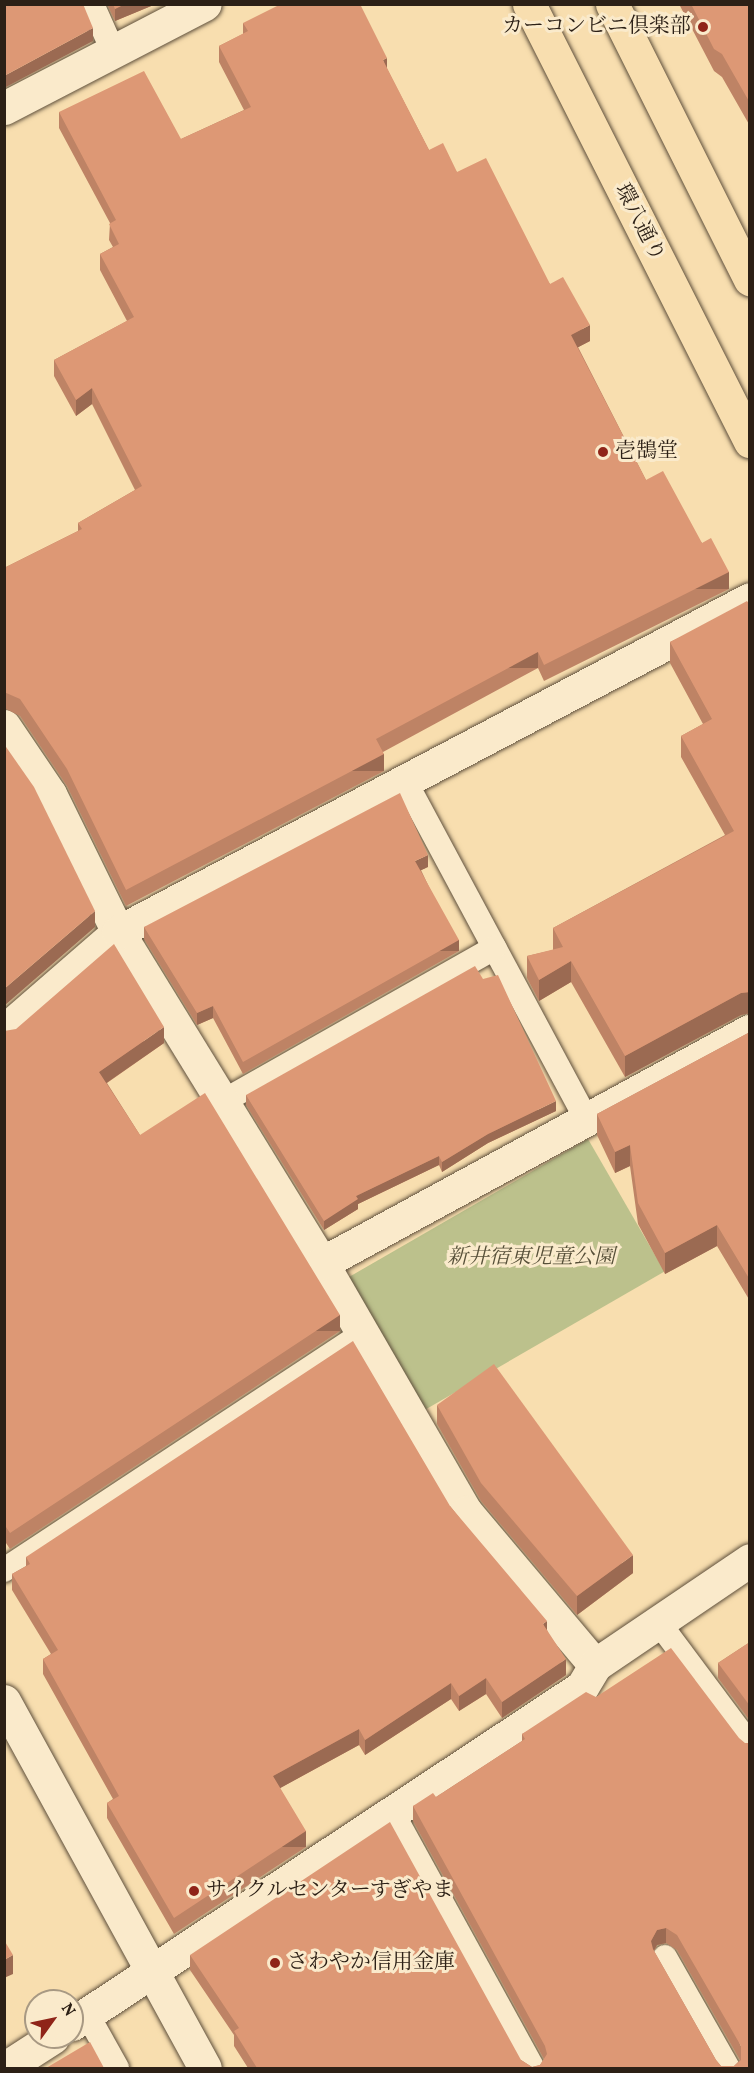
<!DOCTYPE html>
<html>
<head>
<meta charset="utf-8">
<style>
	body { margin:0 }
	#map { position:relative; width:754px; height:2073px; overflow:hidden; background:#f8deaf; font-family:Vollkorn,"Noto Serif JP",serif }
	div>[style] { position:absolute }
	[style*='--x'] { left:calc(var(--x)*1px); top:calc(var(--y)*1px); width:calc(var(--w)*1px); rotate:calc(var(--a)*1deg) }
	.green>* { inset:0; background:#bcc18c; transform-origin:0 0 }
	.roads { filter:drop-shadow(0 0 2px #5f503c) drop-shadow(0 0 2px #5f503c) }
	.lane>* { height:24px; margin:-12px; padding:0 12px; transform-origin:12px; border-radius:12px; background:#faeacb }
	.street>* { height:33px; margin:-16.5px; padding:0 16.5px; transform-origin:16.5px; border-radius:16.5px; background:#faeacb }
	.secondary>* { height:33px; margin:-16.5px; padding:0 16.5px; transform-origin:16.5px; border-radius:16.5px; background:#faeacb }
	.primary>* { height:33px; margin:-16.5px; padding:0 16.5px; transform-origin:16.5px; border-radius:16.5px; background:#f8deaf }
	.wall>* { inset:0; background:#be8365 }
	.shaded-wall>* { inset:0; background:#9b6a52; transform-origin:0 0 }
	.building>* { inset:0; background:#dd9875 }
	.dots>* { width:16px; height:16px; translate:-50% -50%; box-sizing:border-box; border:3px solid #faeacb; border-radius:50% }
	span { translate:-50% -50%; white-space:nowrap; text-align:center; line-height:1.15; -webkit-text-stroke:6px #faeacb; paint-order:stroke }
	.poi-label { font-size:21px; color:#2c2016 }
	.right { translate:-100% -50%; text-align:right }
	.left { translate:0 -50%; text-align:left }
	.street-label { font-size:21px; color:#2c2016 }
	.park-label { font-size:21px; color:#575039; font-style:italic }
	.frame { position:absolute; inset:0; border:6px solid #2c2016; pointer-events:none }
	.north { position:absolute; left:24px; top:1989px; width:60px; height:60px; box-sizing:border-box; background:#faeacb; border:2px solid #a89983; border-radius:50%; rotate:57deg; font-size:16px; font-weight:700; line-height:24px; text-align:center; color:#2c2016 }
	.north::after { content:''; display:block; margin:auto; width:21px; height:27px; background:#8f2418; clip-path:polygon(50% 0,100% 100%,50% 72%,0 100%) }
</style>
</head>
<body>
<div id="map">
	<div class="green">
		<div style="left:588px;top:1139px;width:153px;height:277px;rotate:60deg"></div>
	</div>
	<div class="roads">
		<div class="lane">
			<div style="--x:92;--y:4;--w:51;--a:65.9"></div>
			<div style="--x:405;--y:781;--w:383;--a:61.8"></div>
			<div style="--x:222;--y:1102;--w:313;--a:-29.5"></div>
			<div style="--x:4;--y:1570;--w:429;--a:-33.4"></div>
			<div style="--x:659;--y:1623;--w:152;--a:53.3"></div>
			<div style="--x:392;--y:1812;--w:292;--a:61.2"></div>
			<div style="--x:665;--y:1957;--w:128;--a:60.4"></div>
			<div style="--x:87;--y:2014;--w:62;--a:60.9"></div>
		</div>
		<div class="street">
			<div style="--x:4;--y:108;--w:226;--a:-27.4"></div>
			<div style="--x:4;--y:726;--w:82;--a:55.9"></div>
			<div style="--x:50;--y:794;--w:154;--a:63.8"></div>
			<div style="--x:118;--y:932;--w:389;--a:58.4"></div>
			<div style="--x:322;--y:1263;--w:288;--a:60"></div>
			<div style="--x:466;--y:1512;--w:200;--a:49.9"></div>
			<div style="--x:4;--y:1031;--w:151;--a:-41"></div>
			<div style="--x:118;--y:932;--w:714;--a:-27.78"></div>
			<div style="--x:322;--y:1263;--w:487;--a:-28.5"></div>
			<div style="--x:72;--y:2024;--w:611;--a:-33.46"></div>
			<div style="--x:582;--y:1687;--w:26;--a:-59"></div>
			<div style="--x:595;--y:1665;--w:187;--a:-34.1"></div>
			<div style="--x:5;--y:2068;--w:57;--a:-32.9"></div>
		</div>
		<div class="secondary">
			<div style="--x:4;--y:1701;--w:418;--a:61.3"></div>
		</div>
		<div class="primary">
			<div style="--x:529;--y:4;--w:490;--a:63.2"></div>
			<div style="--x:612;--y:4;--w:308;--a:63.4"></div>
		</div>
	</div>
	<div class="wall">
		<div style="clip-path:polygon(107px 4px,156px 4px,115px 21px)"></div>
		<div style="clip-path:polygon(679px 4px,750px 4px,750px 126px,722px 77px,714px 71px)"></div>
		<div style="clip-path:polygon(243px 23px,387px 69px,429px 150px,457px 172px,550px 284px,590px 341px,578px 347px,646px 480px,702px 543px,729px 589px,544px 681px,538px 668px,383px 752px,384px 771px,126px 906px,67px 786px,20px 716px,4px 708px,4px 568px,78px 531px,78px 523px,135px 490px,92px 404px,76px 416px,54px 376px,54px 360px,127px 321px,100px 270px,100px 254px,113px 247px,109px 240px,110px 223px,59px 128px,59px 112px,181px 139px,244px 110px,219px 62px,219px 46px,243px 34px)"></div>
		<div style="clip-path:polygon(750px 605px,750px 1013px,741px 1015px,625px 1077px,571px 982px,539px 1001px,527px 978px,527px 956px,553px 950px,553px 928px,725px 835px,681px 757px,681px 736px,703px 724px,670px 663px,670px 642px)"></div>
		<div style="clip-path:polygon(428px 867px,421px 870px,459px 951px,243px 1074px,213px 1018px,197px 1025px,144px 939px,144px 927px)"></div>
		<div style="clip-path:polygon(4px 1031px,164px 1043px,107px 1083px,140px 1135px,340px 1331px,10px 1549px,4px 1540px)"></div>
		<div style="clip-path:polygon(750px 1032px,750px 1301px,717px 1246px,665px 1274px,638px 1224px,630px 1166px,615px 1173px,597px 1135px,597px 1114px)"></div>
		<div style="clip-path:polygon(246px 1095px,556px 1111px,488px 1143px,442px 1172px,439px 1165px,358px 1204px,358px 1209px,324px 1230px,246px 1105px)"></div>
		<div style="clip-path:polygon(437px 1405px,633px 1573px,577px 1615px,481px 1501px,437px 1424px)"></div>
		<div style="clip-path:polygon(450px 1506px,547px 1630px,566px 1675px,502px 1718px,486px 1694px,459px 1711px,451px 1699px,365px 1755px,359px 1745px,280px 1788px,306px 1847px,174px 1934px,107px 1818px,107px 1803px,113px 1799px,43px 1674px,43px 1659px,51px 1654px,12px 1590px,12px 1574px,26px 1566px,26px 1557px)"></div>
		<div style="clip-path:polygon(750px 1642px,750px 1721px,718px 1678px,718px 1663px)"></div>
		<div style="clip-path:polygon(evenodd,596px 1697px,750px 2068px,248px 2068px,234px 2046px,234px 2035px,190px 1970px,190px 1955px,521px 2060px,532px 2067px,540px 2065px,544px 2059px,413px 1821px,413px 1806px,436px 1797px,522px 1741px,522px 1734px,596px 1697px,666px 1943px,677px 1950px,740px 2060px,734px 2066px,721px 2066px,716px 2060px,654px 1951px,657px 1945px,666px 1943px)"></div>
	</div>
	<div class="shaded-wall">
		<div style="clip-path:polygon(125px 4px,156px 4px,115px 21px,115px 9px)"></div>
		<div style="clip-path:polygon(93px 28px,93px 41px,4px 88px,4px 76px)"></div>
		<div style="clip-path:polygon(387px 58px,387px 74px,383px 60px)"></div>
		<div style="clip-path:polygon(590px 325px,590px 341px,571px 351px,571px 335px)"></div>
		<div style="clip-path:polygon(92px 388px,92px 404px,76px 416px,76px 400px)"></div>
		<div style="left:729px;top:572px;width:17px;height:207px;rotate:90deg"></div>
		<div style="left:538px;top:652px;width:16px;height:184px;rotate:90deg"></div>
		<div style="left:384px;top:754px;width:17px;height:292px;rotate:90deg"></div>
		<div style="clip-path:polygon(428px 855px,428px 867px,415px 873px,415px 861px)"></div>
		<div style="clip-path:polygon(95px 911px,95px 927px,4px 1006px,4px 989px)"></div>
		<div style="left:459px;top:940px;width:11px;height:248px;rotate:90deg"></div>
		<div style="clip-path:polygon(571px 961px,571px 982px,539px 1001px,539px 980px)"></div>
		<div style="clip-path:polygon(750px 992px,750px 1013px,741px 1015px,625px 1077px,625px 1056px,741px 993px)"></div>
		<div style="clip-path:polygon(213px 1006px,213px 1018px,197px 1025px,197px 1013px)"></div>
		<div style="clip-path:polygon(164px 1027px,164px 1043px,99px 1088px,99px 1072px)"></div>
		<div style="clip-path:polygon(556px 1101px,556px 1111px,488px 1143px,442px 1172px,442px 1162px,488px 1134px)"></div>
		<div style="clip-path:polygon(630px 1145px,630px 1166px,615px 1173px,615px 1152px)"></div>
		<div style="clip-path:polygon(439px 1156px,439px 1165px,358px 1204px,358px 1209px,324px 1230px,324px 1221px,356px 1196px)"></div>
		<div style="clip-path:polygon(717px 1225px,717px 1246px,665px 1274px,665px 1253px)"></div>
		<div style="left:340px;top:1315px;width:16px;height:396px;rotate:90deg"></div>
		<div style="clip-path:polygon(633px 1555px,633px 1573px,577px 1615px,577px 1596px)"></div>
		<div style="clip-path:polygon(547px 1621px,547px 1637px,543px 1624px)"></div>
		<div style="clip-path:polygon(566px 1659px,566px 1675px,502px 1718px,502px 1702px)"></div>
		<div style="clip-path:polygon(486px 1678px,486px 1694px,459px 1711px,459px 1696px)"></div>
		<div style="clip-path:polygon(451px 1683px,451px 1699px,365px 1755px,365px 1740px)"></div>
		<div style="clip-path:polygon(359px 1729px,359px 1745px,273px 1792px,273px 1776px)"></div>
		<div style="left:306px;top:1831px;width:16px;height:158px;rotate:90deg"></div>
		<div style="clip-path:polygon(666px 1928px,666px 1943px,657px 1945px,651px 1956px,651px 1941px,657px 1930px)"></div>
		<div style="clip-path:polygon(13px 1955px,13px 1974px,4px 1978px,4px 1960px)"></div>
	</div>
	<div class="building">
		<div style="clip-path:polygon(4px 4px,83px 4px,93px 28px,4px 76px)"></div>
		<div style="clip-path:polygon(113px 4px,125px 4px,115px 9px)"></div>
		<div style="clip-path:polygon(281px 4px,360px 4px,387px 58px,383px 60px,429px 150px,443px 143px,457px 172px,486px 158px,550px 284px,563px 277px,590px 325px,571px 335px,646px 480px,663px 471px,702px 543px,711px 538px,729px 572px,544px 665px,538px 652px,376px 739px,384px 754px,126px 890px,67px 769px,20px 699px,4px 692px,4px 568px,82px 529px,78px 523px,142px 486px,92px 388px,76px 400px,54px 360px,134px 317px,100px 254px,119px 244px,109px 224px,116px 220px,59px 112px,144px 71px,181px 139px,251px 107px,219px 46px,248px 31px,243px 23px)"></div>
		<div style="clip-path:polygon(691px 4px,750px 4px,750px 103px,722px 54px,714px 49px)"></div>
		<div style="clip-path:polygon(747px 601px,750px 605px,750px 992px,741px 993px,625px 1056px,571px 961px,539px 980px,527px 956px,563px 947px,553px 928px,734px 831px,681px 736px,712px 719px,670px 642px)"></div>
		<div style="clip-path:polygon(4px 744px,34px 787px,95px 911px,4px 989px)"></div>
		<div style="clip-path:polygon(400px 793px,428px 855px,415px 861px,459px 940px,243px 1062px,213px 1006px,197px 1013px,144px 927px)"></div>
		<div style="clip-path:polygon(114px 944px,164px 1027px,99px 1072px,140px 1135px,205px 1093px,340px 1315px,10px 1533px,4px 1524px,4px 1031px,16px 1029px)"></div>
		<div style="clip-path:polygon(475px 966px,483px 979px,498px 975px,556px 1101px,488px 1134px,442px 1162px,439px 1156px,356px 1196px,358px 1199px,324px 1221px,246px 1095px)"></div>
		<div style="clip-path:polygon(750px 1032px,750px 1280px,717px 1225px,665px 1253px,638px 1203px,630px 1145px,615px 1152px,597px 1114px)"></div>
		<div style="clip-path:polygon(353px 1341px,450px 1506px,547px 1621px,543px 1624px,566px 1659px,502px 1702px,486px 1678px,459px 1696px,451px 1683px,365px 1740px,359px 1729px,273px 1776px,306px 1831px,174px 1918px,107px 1803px,119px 1796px,43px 1659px,58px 1650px,12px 1574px,30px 1564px,26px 1557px)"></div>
		<div style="clip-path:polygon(494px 1364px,633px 1555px,577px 1596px,481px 1483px,437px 1405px)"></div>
		<div style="clip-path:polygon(750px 1642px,750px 1706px,718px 1663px)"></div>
		<div style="clip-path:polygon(evenodd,671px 1648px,739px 1738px,745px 1743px,750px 1743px,750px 2068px,257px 2068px,234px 2031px,239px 2028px,190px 1955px,390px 1822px,521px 2060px,532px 2067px,540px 2065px,547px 2054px,545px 2046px,413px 1806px,433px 1793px,436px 1797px,525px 1739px,522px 1734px,586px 1692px,596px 1697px,671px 1648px,666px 1928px,677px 1935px,741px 2046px,741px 2060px,734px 2066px,721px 2066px,716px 2060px,653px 1949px,651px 1941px,657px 1930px,666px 1928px)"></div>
		<div style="clip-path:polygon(4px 1940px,13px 1955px,4px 1960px)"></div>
		<div style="clip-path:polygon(90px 2042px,104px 2068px,46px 2068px)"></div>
	</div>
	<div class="dots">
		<div style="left:703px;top:27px;background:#8f2418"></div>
		<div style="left:603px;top:452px;background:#8f2418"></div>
		<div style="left:194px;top:1891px;background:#8f2418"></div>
		<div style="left:275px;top:1963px;background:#8f2418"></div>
	</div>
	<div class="poi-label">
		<span class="right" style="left:691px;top:27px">カーコンビニ倶楽部</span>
		<span class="left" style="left:615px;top:452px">壱鵠堂</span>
		<span class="left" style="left:206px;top:1891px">サイクルセンターすぎやま</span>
		<span class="left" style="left:287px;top:1963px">さわやか信用金庫</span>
	</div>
	<div class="street-label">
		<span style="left:639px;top:223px;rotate:63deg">環八通り</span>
	</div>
	<div class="park-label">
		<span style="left:531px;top:1258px">新井宿東児童公園</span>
	</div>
	<div class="frame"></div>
	<div class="north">N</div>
</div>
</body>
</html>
